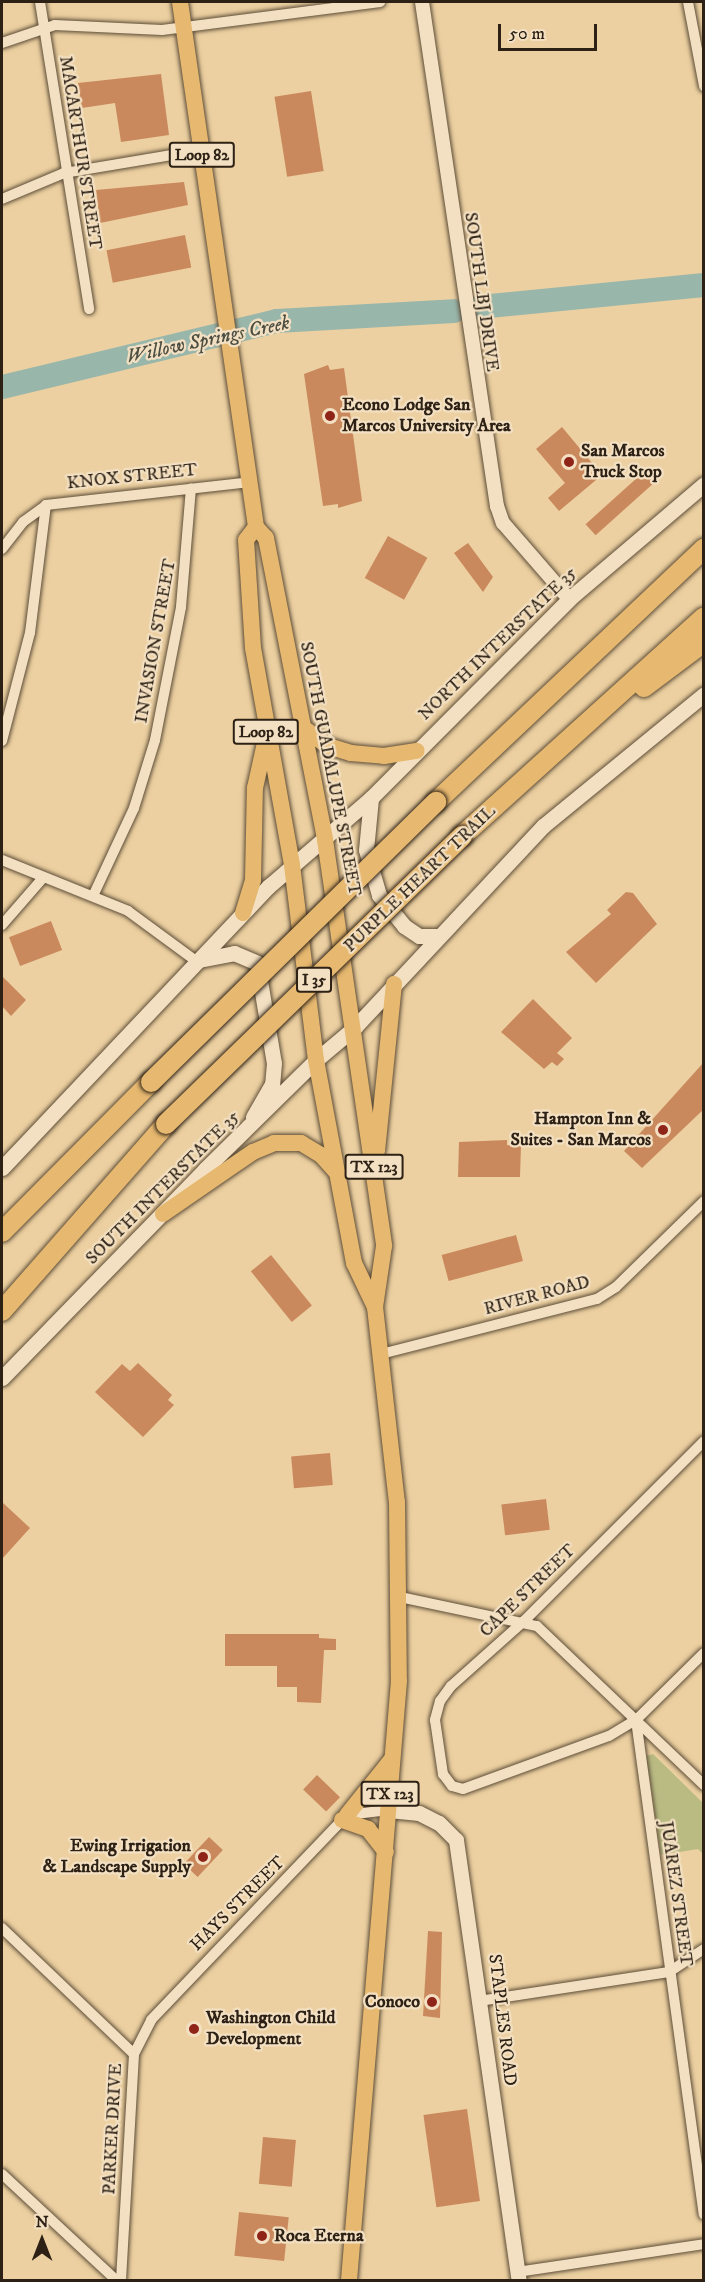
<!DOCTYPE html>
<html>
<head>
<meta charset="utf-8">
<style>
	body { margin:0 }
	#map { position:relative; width:705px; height:2282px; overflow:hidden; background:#ecd0a1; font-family:"IM FELL DW Pica",serif }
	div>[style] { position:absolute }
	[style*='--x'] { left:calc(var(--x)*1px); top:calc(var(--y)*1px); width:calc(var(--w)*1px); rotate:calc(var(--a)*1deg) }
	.green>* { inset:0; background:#b9bb83 }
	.river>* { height:24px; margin:-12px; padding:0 12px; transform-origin:12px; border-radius:12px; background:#99b6ab }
	.building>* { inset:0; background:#ca895d; transform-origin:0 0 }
	.roads { filter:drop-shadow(0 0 2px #5d4d38) drop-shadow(0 0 2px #5d4d38) }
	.minor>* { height:10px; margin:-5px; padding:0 5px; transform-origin:5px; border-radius:5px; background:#f3e0c2 }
	.tertiary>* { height:14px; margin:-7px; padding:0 7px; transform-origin:7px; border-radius:7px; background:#f3e0c2 }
	.secondary>* { height:15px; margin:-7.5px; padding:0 7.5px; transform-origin:7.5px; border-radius:7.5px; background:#f3e0c2 }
	.primary>* { height:16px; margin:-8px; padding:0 8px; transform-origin:8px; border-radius:8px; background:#e6b870 }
	.motorway>* { height:20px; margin:-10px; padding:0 10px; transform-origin:10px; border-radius:10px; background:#e6b870 }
	.bridges { filter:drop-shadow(0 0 2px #2d2115) drop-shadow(0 0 2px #2d2115) }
	.motorway-bridge>* { height:20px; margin:-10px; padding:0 10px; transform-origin:10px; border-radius:10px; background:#e6b870 }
	.dots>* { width:16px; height:16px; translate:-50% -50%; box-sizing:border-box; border:3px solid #f3e0c2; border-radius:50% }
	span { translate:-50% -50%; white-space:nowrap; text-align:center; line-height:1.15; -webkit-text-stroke:4.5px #f3e0c2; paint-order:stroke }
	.shield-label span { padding:2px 4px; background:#f3e0c2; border:2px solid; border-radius:4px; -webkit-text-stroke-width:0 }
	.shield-label { font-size:16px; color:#2d2115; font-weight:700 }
	.street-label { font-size:18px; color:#2d2115 }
	.poi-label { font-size:18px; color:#2d2115; font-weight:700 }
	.left { translate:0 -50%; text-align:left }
	.right { translate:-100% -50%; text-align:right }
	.water-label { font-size:20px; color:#4d4e42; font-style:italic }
	.frame { position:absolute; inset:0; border:3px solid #2d2115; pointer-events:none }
	.north { position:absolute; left:12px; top:2210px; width:60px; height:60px; -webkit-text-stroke:4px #f3e0c2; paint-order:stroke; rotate:0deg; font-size:16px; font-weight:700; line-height:24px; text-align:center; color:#2d2115 }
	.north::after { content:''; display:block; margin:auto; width:21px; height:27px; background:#2d2115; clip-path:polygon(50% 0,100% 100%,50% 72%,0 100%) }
	.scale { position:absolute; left:498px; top:24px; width:99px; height:27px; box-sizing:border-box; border:3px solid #2d2115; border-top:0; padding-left:8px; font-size:18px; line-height:21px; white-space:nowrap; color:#2d2115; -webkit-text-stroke:4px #f3e0c2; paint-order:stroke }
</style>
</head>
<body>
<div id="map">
	<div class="green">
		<div style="clip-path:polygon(653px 1754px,703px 1803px,703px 1854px,698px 1849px,661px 1855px,646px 1756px)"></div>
	</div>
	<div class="river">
		<div style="--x:480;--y:307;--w:225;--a:-5.6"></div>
		<div style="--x:2;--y:387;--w:283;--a:-13.5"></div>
		<div style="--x:277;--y:321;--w:177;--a:-3.2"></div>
	</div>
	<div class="building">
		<div style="clip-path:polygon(161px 74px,169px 135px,121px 142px,115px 103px,82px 108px,78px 83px)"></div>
		<div style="left:311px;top:91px;width:81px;height:37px;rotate:81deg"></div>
		<div style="clip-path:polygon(184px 182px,188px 205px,100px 223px,96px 190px)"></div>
		<div style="left:185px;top:235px;width:33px;height:80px;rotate:79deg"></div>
		<div style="clip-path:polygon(328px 365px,330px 370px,344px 368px,362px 501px,338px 508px,338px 504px,323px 506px,304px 374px)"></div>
		<div style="clip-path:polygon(562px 427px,602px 475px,559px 511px,548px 498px,565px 483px,536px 449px)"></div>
		<div style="left:648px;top:468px;width:15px;height:84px;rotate:48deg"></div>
		<div style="left:388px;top:536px;width:45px;height:48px;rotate:29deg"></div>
		<div style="clip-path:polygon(468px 543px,493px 577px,483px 592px,454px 553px)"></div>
		<div style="clip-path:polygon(626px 892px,633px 893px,657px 924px,596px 983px,566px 952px,611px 914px,607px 910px)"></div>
		<div style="left:51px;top:921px;width:31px;height:45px;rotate:69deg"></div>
		<div style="clip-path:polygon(2px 976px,26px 1000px,11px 1016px,2px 1006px)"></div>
		<div style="clip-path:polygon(533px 999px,572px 1038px,557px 1053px,564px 1059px,557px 1066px,552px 1062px,544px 1069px,501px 1032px)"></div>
		<div style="clip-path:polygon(704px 1062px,704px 1109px,642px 1168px,624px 1151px)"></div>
		<div style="clip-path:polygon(507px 1140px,507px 1145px,521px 1146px,520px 1177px,458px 1177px,459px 1142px)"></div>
		<div style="left:516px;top:1235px;width:27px;height:77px;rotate:75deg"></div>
		<div style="left:271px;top:1255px;width:65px;height:26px;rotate:51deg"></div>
		<div style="clip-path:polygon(138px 1363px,172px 1395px,168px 1400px,174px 1405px,143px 1437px,95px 1392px,122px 1364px,130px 1371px)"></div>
		<div style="left:330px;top:1453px;width:32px;height:39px;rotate:85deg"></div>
		<div style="left:546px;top:1499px;width:31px;height:45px;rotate:83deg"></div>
		<div style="clip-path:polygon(2px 1502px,30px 1528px,2px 1559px)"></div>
		<div style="clip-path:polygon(225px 1634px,319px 1634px,319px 1638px,336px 1639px,336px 1650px,324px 1650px,321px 1703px,297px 1702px,297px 1687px,277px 1687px,277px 1666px,225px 1666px)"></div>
		<div style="left:317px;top:1775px;width:32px;height:20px;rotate:44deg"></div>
		<div style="left:209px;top:1837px;width:19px;height:37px;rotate:43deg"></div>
		<div style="clip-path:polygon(428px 1931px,442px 1932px,440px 2018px,423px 2016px)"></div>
		<div style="left:467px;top:2109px;width:93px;height:44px;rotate:82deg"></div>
		<div style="left:263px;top:2137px;width:33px;height:47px;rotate:5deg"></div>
		<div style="left:239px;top:2212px;width:50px;height:44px;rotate:6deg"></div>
	</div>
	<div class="roads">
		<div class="minor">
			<div style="--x:40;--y:2;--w:311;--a:80.9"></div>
			<div style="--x:688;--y:2;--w:86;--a:79.2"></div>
			<div style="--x:2;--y:43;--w:56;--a:-18.8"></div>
			<div style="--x:55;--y:25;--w:107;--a:2.7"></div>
			<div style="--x:162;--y:30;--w:220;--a:-7.3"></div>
			<div style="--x:2;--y:199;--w:67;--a:-22.8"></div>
			<div style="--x:64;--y:173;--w:139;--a:-9.5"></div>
			<div style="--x:2;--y:549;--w:34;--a:-52"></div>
			<div style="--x:23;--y:522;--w:29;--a:-36"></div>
			<div style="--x:46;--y:505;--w:205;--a:-6.4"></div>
			<div style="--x:2;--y:741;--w:112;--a:-75.5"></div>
			<div style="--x:30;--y:633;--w:129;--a:-82.9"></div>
			<div style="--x:2;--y:860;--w:136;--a:22"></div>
			<div style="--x:128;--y:911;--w:84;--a:36.3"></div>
			<div style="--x:93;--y:896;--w:97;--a:-65"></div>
			<div style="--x:134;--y:808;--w:71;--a:-72.8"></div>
			<div style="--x:155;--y:740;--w:136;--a:-78.9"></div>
			<div style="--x:181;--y:607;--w:119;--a:-85.2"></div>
			<div style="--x:2;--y:925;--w:61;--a:-49"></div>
			<div style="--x:381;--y:1354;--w:223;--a:-14.3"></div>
			<div style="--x:597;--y:1299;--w:22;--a:-32"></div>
			<div style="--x:616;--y:1287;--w:123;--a:-44.3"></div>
			<div style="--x:704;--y:1441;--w:255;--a:135"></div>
			<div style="--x:524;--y:1621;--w:98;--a:138.3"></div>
			<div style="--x:451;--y:1686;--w:19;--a:126"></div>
			<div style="--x:440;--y:1701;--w:20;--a:105"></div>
			<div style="--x:435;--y:1720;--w:55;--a:81.6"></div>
			<div style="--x:443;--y:1774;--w:15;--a:53"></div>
			<div style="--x:452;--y:1786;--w:11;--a:15"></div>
			<div style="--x:463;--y:1789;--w:155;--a:-20"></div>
			<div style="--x:609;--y:1736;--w:31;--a:-31"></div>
			<div style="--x:636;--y:1720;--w:95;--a:-44.6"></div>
			<div style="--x:400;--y:1597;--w:140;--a:12"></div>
			<div style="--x:537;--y:1626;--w:231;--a:43.6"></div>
			<div style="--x:636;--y:1720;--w:499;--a:82.2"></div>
			<div style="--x:2;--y:1928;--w:182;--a:43.7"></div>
			<div style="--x:479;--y:2001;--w:192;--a:-8.7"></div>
			<div style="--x:669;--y:1972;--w:42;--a:-33.3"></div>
			<div style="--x:2;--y:2174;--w:156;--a:42.9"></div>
			<div style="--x:517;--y:2272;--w:189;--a:-8.5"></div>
			<div style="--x:121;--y:2280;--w:226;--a:-86.7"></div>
			<div style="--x:134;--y:2054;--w:38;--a:-63"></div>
			<div style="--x:151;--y:2020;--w:284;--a:-46.3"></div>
			<div style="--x:347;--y:1815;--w:42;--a:-6.8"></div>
		</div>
		<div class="tertiary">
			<div style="--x:422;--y:2;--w:510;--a:81.54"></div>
			<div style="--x:497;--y:506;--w:18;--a:71"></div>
			<div style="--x:503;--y:523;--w:101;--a:49"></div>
		</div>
		<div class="secondary">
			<div style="--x:371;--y:798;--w:52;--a:95.5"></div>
			<div style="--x:366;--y:850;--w:47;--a:73.9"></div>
			<div style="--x:379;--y:895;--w:40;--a:51"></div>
			<div style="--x:404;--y:926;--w:18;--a:34"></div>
			<div style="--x:419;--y:936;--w:19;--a:0"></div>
			<div style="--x:199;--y:960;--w:36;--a:-11"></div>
			<div style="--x:234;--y:953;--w:25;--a:23"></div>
			<div style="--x:257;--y:963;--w:101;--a:80.4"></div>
			<div style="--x:274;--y:1063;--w:21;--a:95"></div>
			<div style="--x:272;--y:1084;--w:38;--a:120"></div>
			<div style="--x:2;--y:1168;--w:388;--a:-46.6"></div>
			<div style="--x:269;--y:886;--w:135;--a:-40.8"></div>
			<div style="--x:371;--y:798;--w:281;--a:-45.1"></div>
			<div style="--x:569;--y:599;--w:177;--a:-40.4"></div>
			<div style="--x:2;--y:1378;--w:291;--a:-45.8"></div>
			<div style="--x:205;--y:1169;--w:156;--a:-44.5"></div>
			<div style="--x:316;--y:1060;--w:51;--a:-40.2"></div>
			<div style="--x:355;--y:1027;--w:275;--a:-46.9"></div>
			<div style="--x:543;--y:826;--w:208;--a:-39.3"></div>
			<div style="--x:389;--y:1810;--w:30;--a:6"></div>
			<div style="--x:419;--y:1813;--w:22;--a:27"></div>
			<div style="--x:439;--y:1823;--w:24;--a:45"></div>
			<div style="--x:456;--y:1840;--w:444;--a:81.9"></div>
		</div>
		<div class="primary">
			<div style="--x:180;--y:2;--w:530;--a:81.76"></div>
			<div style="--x:256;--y:527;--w:15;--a:48"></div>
			<div style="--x:266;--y:538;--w:308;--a:78.9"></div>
			<div style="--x:325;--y:840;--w:410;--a:81.7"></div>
			<div style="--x:384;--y:1246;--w:62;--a:98.4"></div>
			<div style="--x:375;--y:1307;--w:196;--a:83.6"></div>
			<div style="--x:397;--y:1502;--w:179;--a:89.4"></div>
			<div style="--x:399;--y:1681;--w:601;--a:94.77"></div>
			<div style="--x:256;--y:527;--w:16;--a:128"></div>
			<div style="--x:246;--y:540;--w:108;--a:86.3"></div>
			<div style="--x:253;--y:648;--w:220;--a:79.8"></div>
			<div style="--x:292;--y:865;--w:196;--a:83"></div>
			<div style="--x:316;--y:1060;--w:207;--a:79.4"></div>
			<div style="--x:354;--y:1263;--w:49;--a:64.5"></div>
			<div style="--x:301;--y:726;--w:34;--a:37"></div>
			<div style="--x:328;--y:746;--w:24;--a:17"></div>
			<div style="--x:351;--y:753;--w:33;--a:5"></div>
			<div style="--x:384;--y:756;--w:33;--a:-9"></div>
			<div style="--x:243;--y:913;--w:34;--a:-73"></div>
			<div style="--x:253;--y:880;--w:92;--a:-88.8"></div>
			<div style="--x:255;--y:788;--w:46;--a:-77.5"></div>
			<div style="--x:377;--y:1151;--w:168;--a:-84.2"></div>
			<div style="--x:163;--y:1214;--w:109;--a:-34.6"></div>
			<div style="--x:253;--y:1152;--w:23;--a:-23"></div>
			<div style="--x:274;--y:1143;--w:27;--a:0"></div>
			<div style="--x:301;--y:1143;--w:23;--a:31"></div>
			<div style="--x:321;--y:1155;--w:27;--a:48"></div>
			<div style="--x:347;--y:1815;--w:72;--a:-51.2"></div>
			<div style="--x:342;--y:1820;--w:28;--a:19"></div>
			<div style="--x:368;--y:1829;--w:29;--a:52"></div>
		</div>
		<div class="motorway">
			<div style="--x:644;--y:687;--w:75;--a:-36.9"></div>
			<div style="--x:436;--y:802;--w:369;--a:-43.4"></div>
			<div style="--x:462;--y:836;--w:326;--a:-42.1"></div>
			<div style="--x:2;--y:1232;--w:211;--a:-45.2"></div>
			<div style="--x:2;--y:1311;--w:249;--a:-48.7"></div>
		</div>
	</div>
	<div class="bridges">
		<div class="motorway-bridge">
			<div style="--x:151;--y:1082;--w:400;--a:-44.5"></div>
			<div style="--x:166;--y:1124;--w:413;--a:-44.2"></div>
		</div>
	</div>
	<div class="dots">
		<div style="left:330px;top:416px;background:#8f2418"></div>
		<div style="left:569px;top:462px;background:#8f2418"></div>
		<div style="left:663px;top:1130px;background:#8f2418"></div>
		<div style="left:203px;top:1857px;background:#8f2418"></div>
		<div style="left:432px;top:2002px;background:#8f2418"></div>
		<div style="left:194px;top:2029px;background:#8f2418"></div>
		<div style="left:262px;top:2236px;background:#8f2418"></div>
	</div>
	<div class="shield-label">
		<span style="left:202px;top:155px">Loop 82</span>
		<span style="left:266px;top:732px">Loop 82</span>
		<span style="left:314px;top:980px">I 35</span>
		<span style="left:374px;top:1167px">TX 123</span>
		<span style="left:390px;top:1794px">TX 123</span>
	</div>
	<div class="street-label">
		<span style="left:80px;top:153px;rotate:81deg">MACARTHUR STREET</span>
		<span style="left:481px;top:292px;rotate:82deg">SOUTH LBJ DRIVE</span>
		<span style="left:132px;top:477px;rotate:-6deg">KNOX STREET</span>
		<span style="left:156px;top:641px;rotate:-80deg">INVASION STREET</span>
		<span style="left:498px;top:644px;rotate:-44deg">NORTH INTERSTATE 35</span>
		<span style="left:330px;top:769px;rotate:79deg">SOUTH GUADALUPE STREET</span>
		<span style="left:420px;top:879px;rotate:-44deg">PURPLE HEART TRAIL</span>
		<span style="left:163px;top:1188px;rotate:-45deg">SOUTH INTERSTATE 35</span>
		<span style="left:537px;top:1296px;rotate:-15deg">RIVER ROAD</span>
		<span style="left:528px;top:1591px;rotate:-44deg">CAPE STREET</span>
		<span style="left:676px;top:1894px;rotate:82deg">JUAREZ STREET</span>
		<span style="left:238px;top:1904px;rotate:-45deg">HAYS STREET</span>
		<span style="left:502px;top:2020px;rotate:83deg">STAPLES ROAD</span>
		<span style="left:113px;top:2129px;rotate:-87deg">PARKER DRIVE</span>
	</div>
	<div class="poi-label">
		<span class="left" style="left:342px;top:416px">Econo Lodge San<br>Marcos University Area</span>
		<span class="left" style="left:581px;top:462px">San Marcos<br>Truck Stop</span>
		<span class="right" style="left:651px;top:1130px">Hampton Inn &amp;<br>Suites - San Marcos</span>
		<span class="right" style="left:191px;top:1857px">Ewing Irrigation<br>&amp; Landscape Supply</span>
		<span class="right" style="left:420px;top:2002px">Conoco</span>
		<span class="left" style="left:206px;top:2029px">Washington Child<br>Development</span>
		<span class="left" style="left:274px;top:2236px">Roca Eterna</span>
	</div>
	<div class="water-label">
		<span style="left:208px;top:340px;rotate:-12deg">Willow Springs Creek</span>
	</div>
	<div class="frame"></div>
	<div class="north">N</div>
	<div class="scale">50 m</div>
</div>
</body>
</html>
